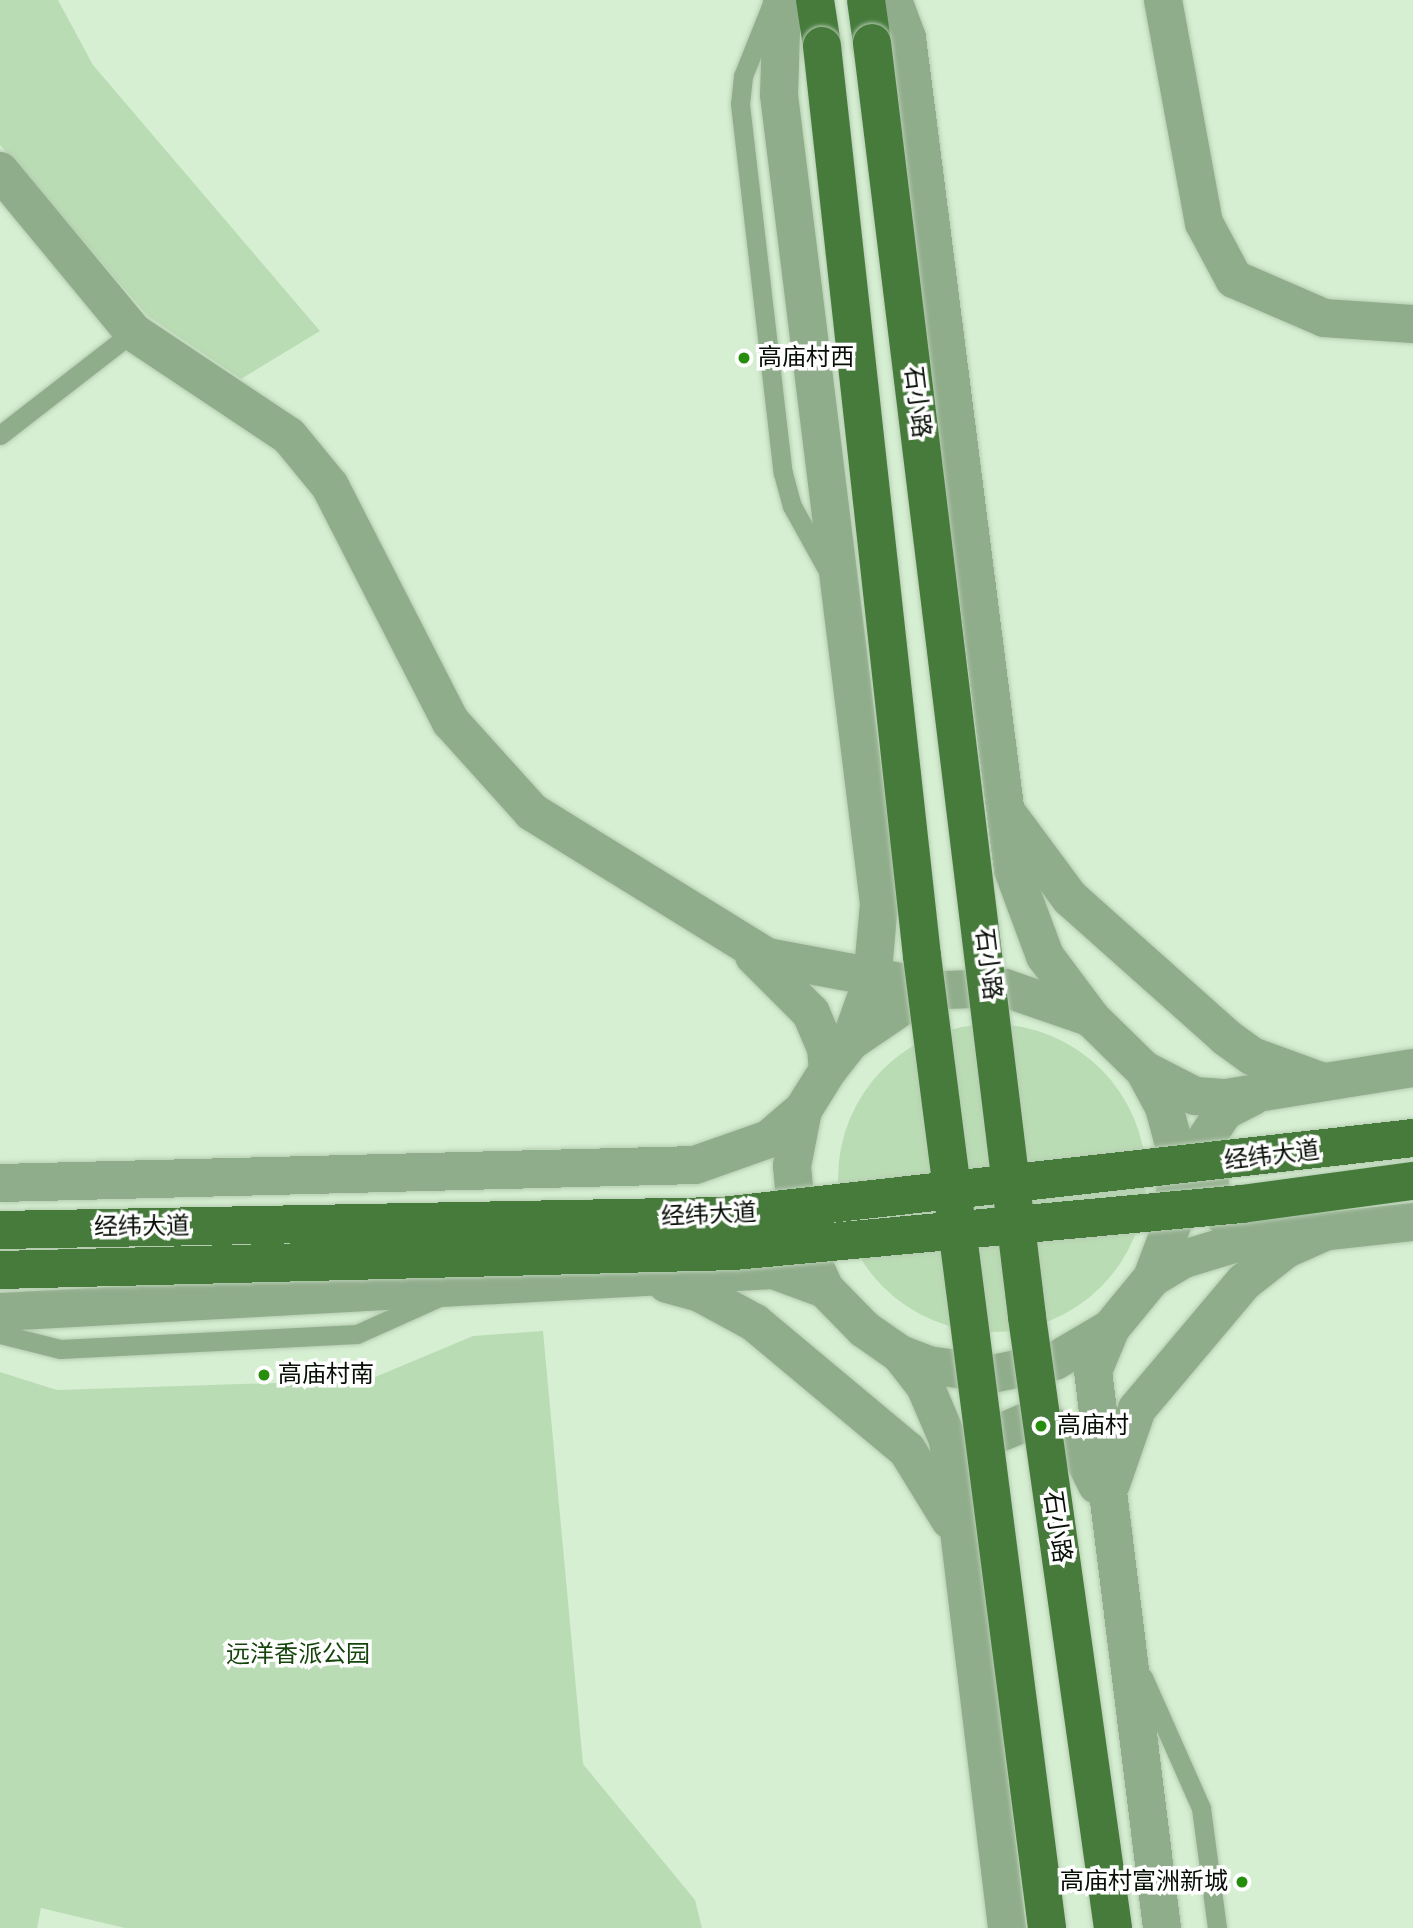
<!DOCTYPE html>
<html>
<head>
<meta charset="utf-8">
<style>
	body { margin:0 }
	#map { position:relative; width:1413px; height:1928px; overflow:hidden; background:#d6efd2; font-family:"Varela Round","Noto Sans SC",sans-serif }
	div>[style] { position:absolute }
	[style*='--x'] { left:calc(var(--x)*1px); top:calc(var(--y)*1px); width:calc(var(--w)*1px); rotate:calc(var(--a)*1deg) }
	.green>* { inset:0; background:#badcb4 }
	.round { border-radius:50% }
	.roads { filter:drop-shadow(0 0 2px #b5cbb1) drop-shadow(0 0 2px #b5cbb1) }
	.service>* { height:19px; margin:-9.5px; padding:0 9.5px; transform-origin:9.5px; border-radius:9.5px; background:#90ad8b }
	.minor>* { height:38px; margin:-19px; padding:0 19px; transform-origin:19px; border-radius:19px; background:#90ad8b }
	.tertiary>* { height:38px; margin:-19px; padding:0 19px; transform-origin:19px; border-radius:19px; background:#90ad8b }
	.primary>* { height:38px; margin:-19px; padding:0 19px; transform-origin:19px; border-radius:19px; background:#467b3c }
	.bridges { filter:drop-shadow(0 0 2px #b5cbb1) drop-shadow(0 0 2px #b5cbb1) }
	.primary-bridge>* { height:38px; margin:-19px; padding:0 19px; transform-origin:19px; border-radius:19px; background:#467b3c }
	.dots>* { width:19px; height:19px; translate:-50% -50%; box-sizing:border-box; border:4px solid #fff; border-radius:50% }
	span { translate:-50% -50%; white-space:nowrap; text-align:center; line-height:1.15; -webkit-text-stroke:7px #fff; paint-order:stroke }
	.poi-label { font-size:24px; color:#070f06 }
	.left { translate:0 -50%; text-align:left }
	.right { translate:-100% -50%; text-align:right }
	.street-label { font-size:24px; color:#070f06 }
	.park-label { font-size:24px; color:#16450c }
</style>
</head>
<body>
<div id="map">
	<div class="green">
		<div style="clip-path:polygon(0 0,58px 0,93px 65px,320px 331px,241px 379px,148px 316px,0 145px)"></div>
		<div class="round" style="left:838px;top:1024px;width:308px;height:308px"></div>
		<div style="clip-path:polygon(543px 1331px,583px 1764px,695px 1900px,702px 1928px,125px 1928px,41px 1908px,37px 1928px,0 1928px,0 1372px,57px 1390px,368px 1380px,473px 1336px)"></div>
	</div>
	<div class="roads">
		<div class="service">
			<div style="--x:773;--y:1;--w:81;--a:111.8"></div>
			<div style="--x:743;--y:76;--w:28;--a:96"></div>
			<div style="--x:740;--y:104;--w:371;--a:83.4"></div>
			<div style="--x:783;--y:473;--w:34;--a:75"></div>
			<div style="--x:792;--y:506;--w:74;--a:61"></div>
			<div style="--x:0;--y:435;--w:168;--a:-37.8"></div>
			<div style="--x:0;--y:1334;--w:62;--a:14"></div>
			<div style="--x:60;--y:1349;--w:297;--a:-2.9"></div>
			<div style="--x:357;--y:1334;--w:88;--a:-24.2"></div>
			<div style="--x:1143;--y:1677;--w:143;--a:66.1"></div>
			<div style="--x:1201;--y:1808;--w:121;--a:82.4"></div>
		</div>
		<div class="minor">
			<div style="--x:1163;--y:0;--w:227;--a:79.6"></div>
			<div style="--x:1204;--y:223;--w:64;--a:61.8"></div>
			<div style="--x:1234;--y:279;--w:98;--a:23.4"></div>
			<div style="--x:1324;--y:318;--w:89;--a:3.9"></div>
			<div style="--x:0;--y:171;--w:209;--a:50.4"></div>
			<div style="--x:133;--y:332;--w:187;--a:33.7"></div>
			<div style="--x:289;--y:436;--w:65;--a:50.6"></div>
			<div style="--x:330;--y:486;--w:265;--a:62.9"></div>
			<div style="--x:451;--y:722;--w:121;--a:48"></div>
			<div style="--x:532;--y:812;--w:276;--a:31.7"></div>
			<div style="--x:767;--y:957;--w:180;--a:10.6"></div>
			<div style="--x:754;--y:956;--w:81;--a:45"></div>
			<div style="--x:811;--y:1013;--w:38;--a:67"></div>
			<div style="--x:826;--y:1048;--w:22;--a:85"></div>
		</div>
		<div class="tertiary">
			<div style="--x:782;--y:0;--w:95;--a:91.8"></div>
			<div style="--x:779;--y:95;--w:815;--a:82.95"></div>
			<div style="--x:879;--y:904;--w:77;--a:95.2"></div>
			<div style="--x:872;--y:981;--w:65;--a:109.8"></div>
			<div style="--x:893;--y:0;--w:40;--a:69.8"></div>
			<div style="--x:907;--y:38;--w:839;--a:82.74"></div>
			<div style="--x:1013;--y:870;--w:92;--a:69.6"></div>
			<div style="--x:1045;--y:956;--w:79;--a:53.3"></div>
			<div style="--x:1092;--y:1019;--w:73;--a:44.4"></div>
			<div style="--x:1144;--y:1070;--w:42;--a:61.6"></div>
			<div style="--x:1164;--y:1107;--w:47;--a:75.1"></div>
			<div style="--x:1176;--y:1152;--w:65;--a:90.9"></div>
			<div style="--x:1175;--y:1217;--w:65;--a:110.7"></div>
			<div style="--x:1152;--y:1278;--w:65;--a:129.4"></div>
			<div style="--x:1111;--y:1328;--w:47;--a:112.7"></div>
			<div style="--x:1093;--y:1371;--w:561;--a:82.94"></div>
			<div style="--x:1010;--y:817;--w:101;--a:53.5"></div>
			<div style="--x:1070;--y:898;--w:210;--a:41.7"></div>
			<div style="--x:1227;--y:1038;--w:31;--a:36"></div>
			<div style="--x:1252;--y:1056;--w:76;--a:20.1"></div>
			<div style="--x:1089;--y:1017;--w:89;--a:-161"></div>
			<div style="--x:1005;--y:988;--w:61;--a:178.1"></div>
			<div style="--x:944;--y:990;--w:36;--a:162"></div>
			<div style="--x:910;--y:1001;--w:73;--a:145.7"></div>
			<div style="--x:850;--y:1042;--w:36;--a:128"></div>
			<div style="--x:828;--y:1070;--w:47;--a:122"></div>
			<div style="--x:803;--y:1110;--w:57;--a:101.1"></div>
			<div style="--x:792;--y:1166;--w:65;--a:84.7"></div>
			<div style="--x:798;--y:1231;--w:64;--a:65"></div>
			<div style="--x:825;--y:1289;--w:56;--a:45.7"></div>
			<div style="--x:864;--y:1329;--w:44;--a:34.8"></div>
			<div style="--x:900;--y:1354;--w:30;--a:21"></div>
			<div style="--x:928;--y:1365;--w:65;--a:8"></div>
			<div style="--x:992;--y:1374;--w:64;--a:-11.7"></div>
			<div style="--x:1055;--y:1361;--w:65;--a:-30.5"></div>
			<div style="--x:1144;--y:1070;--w:57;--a:27"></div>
			<div style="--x:1195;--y:1096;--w:31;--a:4"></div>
			<div style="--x:1226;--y:1098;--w:189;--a:-9.1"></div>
			<div style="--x:0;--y:1183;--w:695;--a:-1.48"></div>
			<div style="--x:695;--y:1165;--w:78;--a:-19.4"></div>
			<div style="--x:769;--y:1139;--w:45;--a:-40.5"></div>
			<div style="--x:1235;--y:1229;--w:39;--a:-128"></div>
			<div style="--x:1211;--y:1198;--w:59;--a:-94.8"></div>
			<div style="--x:1206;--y:1139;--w:33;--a:-57"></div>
			<div style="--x:1224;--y:1111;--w:33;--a:-27"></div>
			<div style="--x:1152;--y:1278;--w:37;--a:-31"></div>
			<div style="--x:1184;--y:1259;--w:66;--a:-16.8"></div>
			<div style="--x:1247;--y:1240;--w:167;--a:-6.2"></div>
			<div style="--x:667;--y:1284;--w:34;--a:15"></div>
			<div style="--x:700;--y:1293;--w:63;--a:28.6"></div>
			<div style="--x:755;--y:1323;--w:198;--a:39.9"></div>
			<div style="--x:907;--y:1450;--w:82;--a:58.4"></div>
			<div style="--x:0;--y:1312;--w:774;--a:-3.11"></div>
			<div style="--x:773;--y:1270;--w:55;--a:20.1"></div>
			<div style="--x:900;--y:1354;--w:41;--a:52"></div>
			<div style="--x:925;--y:1386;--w:59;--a:66.9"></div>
			<div style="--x:948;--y:1440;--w:492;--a:83.1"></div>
			<div style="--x:968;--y:1468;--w:38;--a:-55"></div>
			<div style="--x:990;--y:1437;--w:44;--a:-22.5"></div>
			<div style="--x:1031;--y:1420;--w:18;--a:13"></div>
			<div style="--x:1049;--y:1424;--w:39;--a:40"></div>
			<div style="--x:1079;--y:1449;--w:40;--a:63.4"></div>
			<div style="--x:1111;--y:1484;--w:79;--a:-70.9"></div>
			<div style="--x:1137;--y:1409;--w:166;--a:-49.9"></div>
			<div style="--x:1244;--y:1282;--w:53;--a:-38.2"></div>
			<div style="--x:1286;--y:1249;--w:45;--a:-23.7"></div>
		</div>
		<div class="primary">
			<div style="--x:815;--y:0;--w:47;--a:81.3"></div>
			<div style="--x:866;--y:0;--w:43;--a:82.1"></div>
		</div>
	</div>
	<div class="bridges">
		<div class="primary-bridge">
			<div style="--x:872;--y:43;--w:1283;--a:83.06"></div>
			<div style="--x:1027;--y:1317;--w:617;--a:81.99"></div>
			<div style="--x:822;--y:46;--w:915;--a:83.73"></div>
			<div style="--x:922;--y:956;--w:980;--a:82.67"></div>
			<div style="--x:0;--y:1230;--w:722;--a:-1.11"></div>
			<div style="--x:722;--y:1216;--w:695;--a:-6.44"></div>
			<div style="--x:0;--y:1270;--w:734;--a:-1.48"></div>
			<div style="--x:734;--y:1251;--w:510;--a:-5.29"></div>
			<div style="--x:1242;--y:1204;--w:173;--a:-7.7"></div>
		</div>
	</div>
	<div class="dots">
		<div style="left:744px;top:358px;background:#278e0c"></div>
		<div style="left:264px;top:1375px;background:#278e0c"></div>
		<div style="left:1041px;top:1426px;background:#278e0c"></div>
		<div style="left:1242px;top:1882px;background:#278e0c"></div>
	</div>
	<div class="poi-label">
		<span class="left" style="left:758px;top:358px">高庙村西</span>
		<span class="left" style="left:278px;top:1375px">高庙村南</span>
		<span class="left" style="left:1057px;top:1426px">高庙村</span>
		<span class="right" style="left:1228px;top:1882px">高庙村富洲新城</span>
	</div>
	<div class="street-label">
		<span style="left:917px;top:402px;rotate:83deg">石小路</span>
		<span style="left:988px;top:964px;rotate:83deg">石小路</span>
		<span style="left:1272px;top:1156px;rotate:-7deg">经纬大道</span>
		<span style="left:709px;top:1215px;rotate:-3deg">经纬大道</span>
		<span style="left:142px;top:1227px;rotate:-1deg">经纬大道</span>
		<span style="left:1057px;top:1527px;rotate:82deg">石小路</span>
	</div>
	<div class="park-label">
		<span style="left:298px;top:1655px">远洋香派公园</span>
	</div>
</div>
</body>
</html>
